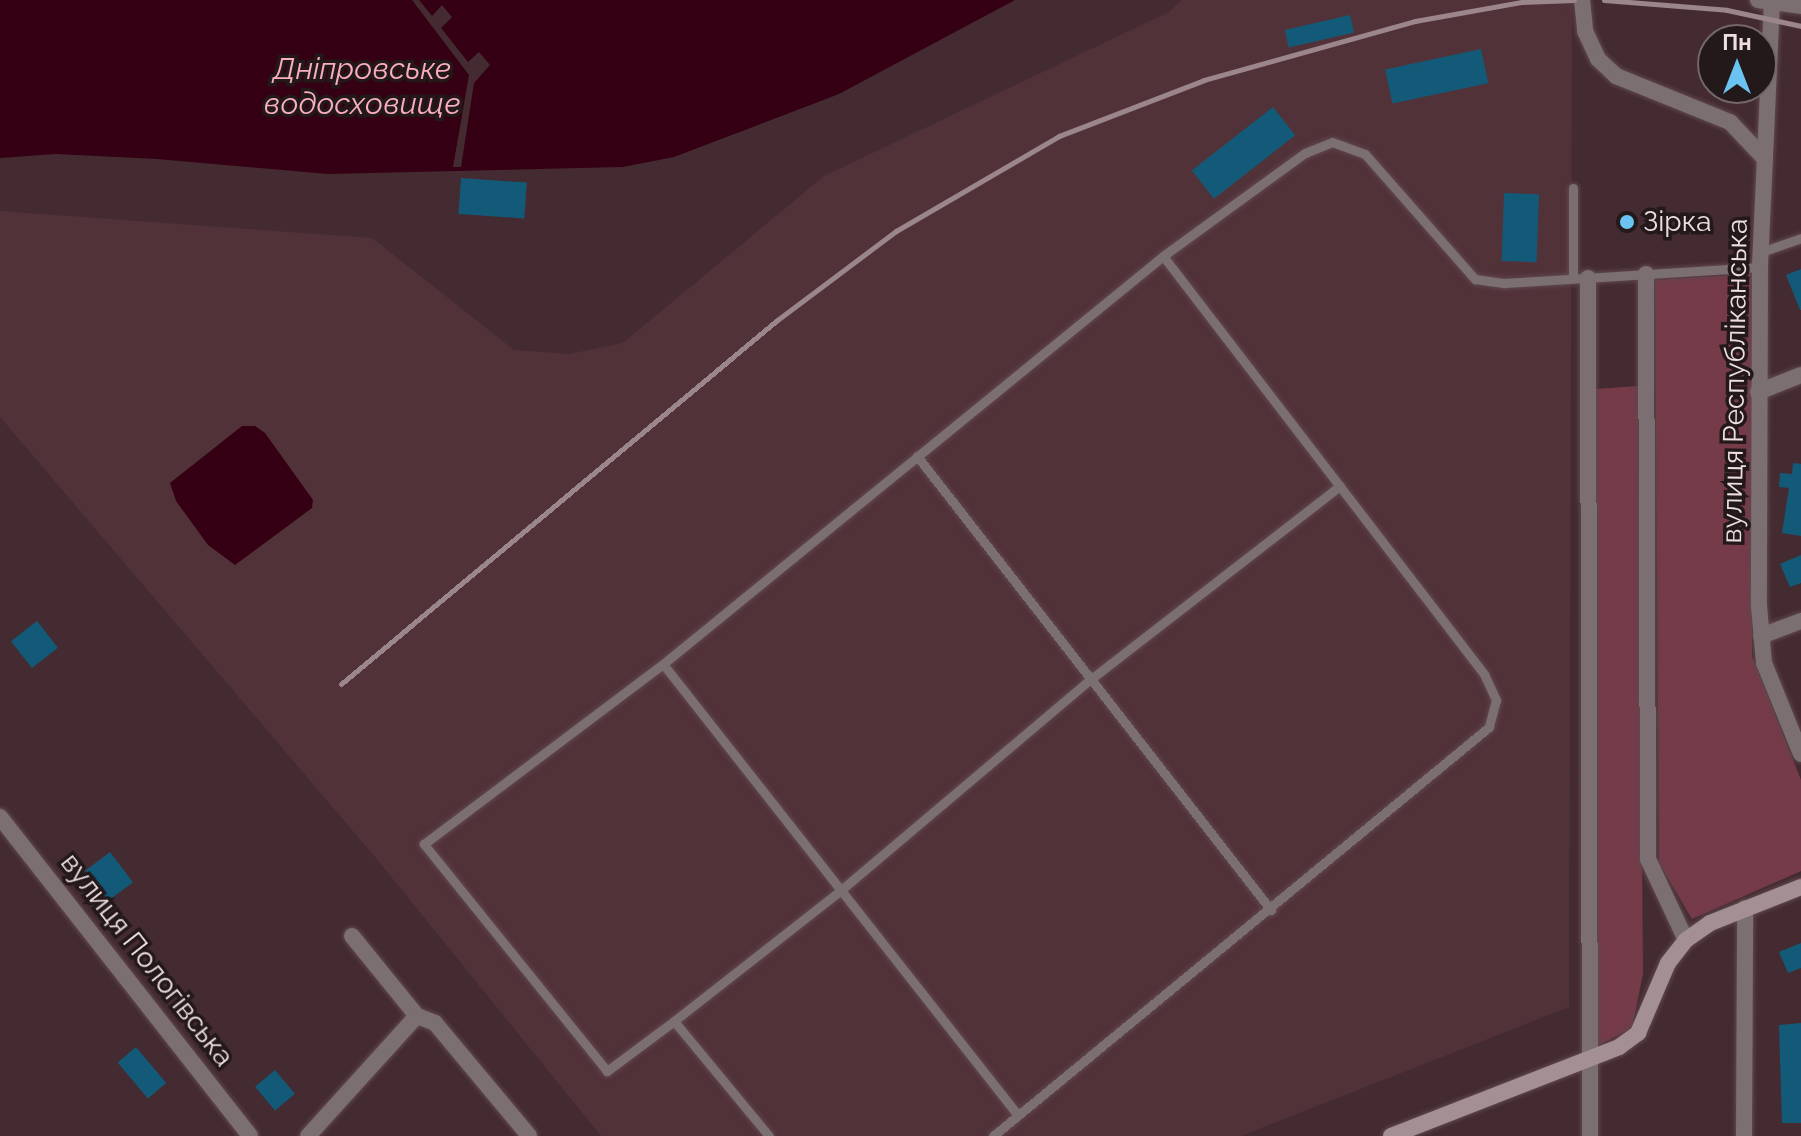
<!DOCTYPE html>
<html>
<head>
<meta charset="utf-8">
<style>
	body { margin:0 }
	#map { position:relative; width:1801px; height:1136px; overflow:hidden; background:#442b31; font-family:Raleway,sans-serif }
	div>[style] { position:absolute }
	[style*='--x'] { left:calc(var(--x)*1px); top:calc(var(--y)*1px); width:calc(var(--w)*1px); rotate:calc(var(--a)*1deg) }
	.built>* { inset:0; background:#523239 }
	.green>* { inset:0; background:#753b49 }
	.water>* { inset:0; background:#350013 }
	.pier>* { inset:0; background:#442b31 }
	.building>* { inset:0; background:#135a79; transform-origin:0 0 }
	.roads { filter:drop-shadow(0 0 2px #5f484d) drop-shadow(0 0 2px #5f484d) }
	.lane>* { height:9px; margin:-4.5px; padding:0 4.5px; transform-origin:4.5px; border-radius:4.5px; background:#7c6f71 }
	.street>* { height:16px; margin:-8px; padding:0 8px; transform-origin:8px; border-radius:8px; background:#7c6f71 }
	.secondary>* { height:16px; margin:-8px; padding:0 8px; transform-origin:8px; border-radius:8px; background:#a49094 }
	.rail>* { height:5px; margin:-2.5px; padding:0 2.5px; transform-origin:2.5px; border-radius:2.5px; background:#9b868b }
	.dots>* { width:22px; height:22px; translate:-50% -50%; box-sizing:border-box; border:4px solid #23181a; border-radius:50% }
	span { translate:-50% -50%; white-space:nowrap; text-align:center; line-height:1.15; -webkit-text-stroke:7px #23181a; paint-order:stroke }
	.poi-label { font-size:28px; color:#eedee1 }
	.left { translate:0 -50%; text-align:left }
	.street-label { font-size:28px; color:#eedee1 }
	.water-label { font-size:30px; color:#f9adbd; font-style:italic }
	.north { position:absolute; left:1697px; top:24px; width:80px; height:80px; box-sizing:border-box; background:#23181a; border:2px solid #74676a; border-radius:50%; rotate:0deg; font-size:22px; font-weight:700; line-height:32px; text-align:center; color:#eedee1 }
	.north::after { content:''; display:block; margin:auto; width:28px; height:36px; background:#6bc3f2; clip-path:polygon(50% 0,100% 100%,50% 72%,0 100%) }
</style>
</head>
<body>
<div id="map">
	<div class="built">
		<div style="clip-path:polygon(1182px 0,1572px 0,1569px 1007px,1241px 1136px,601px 1136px,376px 858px,0 417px,0 211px,372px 238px,514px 350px,569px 354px,623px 343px,824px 176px,1169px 12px)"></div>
	</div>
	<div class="green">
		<div style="clip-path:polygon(1752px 274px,1752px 656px,1801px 780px,1801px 871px,1692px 919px,1659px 863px,1655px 280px)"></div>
		<div style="clip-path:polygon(1638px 386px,1643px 974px,1632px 1028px,1595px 1047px,1596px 389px)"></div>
	</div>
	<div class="water">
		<div style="clip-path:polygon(0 0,1015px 0,839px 94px,674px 157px,623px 167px,328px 174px,157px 159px,56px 154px,0 158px)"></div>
		<div style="clip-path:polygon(242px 426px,255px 426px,265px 433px,313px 500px,312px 508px,235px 565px,208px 545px,176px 501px,170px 483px)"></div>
	</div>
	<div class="pier">
		<div style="clip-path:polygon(412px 0,419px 0,432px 16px,442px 5px,452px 17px,441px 28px,468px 62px,479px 52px,490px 65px,474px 83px,461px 167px,453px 167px,469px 75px)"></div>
	</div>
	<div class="building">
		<div style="left:1350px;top:15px;width:18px;height:67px;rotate:77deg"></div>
		<div style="left:1481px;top:49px;width:35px;height:98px;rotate:78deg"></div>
		<div style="left:1273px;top:107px;width:36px;height:103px;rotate:52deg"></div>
		<div style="left:461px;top:178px;width:66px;height:36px;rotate:4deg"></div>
		<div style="left:1504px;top:193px;width:35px;height:68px;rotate:2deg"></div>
		<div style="clip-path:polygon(1801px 269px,1801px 310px,1800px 310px,1786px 275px)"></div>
		<div style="clip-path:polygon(1793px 463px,1801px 464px,1801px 536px,1782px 533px,1789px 488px,1779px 487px,1780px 473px,1792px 474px)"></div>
		<div style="clip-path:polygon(1801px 555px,1801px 583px,1790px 587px,1780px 564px)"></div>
		<div style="left:37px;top:621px;width:34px;height:33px;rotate:52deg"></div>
		<div style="left:110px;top:852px;width:38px;height:31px;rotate:53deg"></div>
		<div style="clip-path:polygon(1801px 943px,1801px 968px,1788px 973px,1779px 952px)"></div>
		<div style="clip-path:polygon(1801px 1023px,1801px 1123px,1782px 1123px,1779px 1025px)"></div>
		<div style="left:136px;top:1047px;width:47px;height:24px;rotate:50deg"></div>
		<div style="left:275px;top:1070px;width:31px;height:26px;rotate:50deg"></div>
	</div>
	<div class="roads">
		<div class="lane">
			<div style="--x:1761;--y:252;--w:42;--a:-19.3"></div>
			<div style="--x:1163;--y:256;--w:175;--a:-36"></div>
			<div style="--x:1305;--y:153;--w:29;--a:-22"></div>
			<div style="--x:1332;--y:142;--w:35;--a:20"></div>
			<div style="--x:1365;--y:154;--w:167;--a:48.7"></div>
			<div style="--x:1475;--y:279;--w:30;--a:8"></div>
			<div style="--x:1505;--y:283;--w:256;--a:-3.6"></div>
			<div style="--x:1573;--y:278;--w:90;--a:-90"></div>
			<div style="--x:917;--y:456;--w:576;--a:52.06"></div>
			<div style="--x:663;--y:664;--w:573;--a:51.81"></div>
			<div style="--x:674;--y:1021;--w:212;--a:-38.1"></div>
			<div style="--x:841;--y:890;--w:327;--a:-40.2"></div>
			<div style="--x:1091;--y:679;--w:315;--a:-37.8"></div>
			<div style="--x:769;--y:1136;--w:149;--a:-129.6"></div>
			<div style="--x:674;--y:1021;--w:84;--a:143.3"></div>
			<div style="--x:607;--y:1071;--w:292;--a:-128.9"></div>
			<div style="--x:424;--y:844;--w:299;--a:-37"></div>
			<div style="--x:663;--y:664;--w:645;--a:-39.21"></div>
			<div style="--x:1163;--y:256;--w:527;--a:52.48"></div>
			<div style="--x:1484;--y:674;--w:29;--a:65"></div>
			<div style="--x:1496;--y:700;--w:28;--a:105"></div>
			<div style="--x:1489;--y:727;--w:643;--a:140.49"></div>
		</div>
		<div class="street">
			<div style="--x:1582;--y:0;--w:31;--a:84"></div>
			<div style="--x:1585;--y:31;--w:31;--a:65"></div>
			<div style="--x:1598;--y:59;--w:25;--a:43"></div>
			<div style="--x:1616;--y:76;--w:123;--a:22"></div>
			<div style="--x:1730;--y:122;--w:51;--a:46.6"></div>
			<div style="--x:1758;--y:0;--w:43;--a:7.9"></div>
			<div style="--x:1772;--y:2;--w:265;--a:92.6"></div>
			<div style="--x:1760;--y:267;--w:339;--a:90.2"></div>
			<div style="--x:1759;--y:606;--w:57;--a:85"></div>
			<div style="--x:1764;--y:663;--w:98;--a:67.9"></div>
			<div style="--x:1646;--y:274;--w:585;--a:89.8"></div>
			<div style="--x:1648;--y:859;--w:89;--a:64.9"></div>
			<div style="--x:1588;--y:278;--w:858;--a:89.87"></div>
			<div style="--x:1758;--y:392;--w:46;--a:-21.6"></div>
			<div style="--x:1761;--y:636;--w:43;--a:-20.6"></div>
			<div style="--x:0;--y:817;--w:405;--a:51.9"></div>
			<div style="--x:352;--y:936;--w:103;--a:50.9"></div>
			<div style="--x:417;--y:1016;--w:19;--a:21"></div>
			<div style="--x:435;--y:1023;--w:147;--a:50.2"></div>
			<div style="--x:308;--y:1136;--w:162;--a:-47.8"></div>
			<div style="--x:1744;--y:1136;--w:228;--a:-89.7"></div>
		</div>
		<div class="secondary">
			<div style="--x:1391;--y:1136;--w:245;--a:-21.3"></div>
			<div style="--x:1619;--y:1047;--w:24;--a:-36"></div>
			<div style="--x:1638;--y:1033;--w:76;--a:-66.8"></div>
			<div style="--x:1668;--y:963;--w:29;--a:-52"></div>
			<div style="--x:1686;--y:940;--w:29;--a:-35"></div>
			<div style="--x:1710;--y:923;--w:98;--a:-21.6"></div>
		</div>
	</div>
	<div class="rail">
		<div style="--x:1604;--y:0;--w:123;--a:4.6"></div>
		<div style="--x:1727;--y:10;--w:76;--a:12.2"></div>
		<div style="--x:341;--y:684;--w:567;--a:-39.84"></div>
		<div style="--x:776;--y:321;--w:150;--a:-36.9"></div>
		<div style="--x:896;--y:231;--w:189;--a:-30.2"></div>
		<div style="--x:1059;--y:136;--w:155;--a:-21.1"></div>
		<div style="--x:1204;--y:80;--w:219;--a:-15.6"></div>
		<div style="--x:1415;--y:21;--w:109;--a:-10.1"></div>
		<div style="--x:1522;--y:2;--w:52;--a:-2.2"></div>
	</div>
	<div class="dots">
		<div style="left:1627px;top:222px;background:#6bc3f2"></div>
	</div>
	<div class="poi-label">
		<span class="left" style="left:1643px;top:222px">Зірка</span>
	</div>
	<div class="street-label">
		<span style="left:1735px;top:381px;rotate:-89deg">вулиця Республіканська</span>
		<span style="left:147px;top:960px;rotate:52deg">вулиця Пологівська</span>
	</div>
	<div class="water-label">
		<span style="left:362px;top:86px">Дніпровське<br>водосховище</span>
	</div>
	<div class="north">Пн</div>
</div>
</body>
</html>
